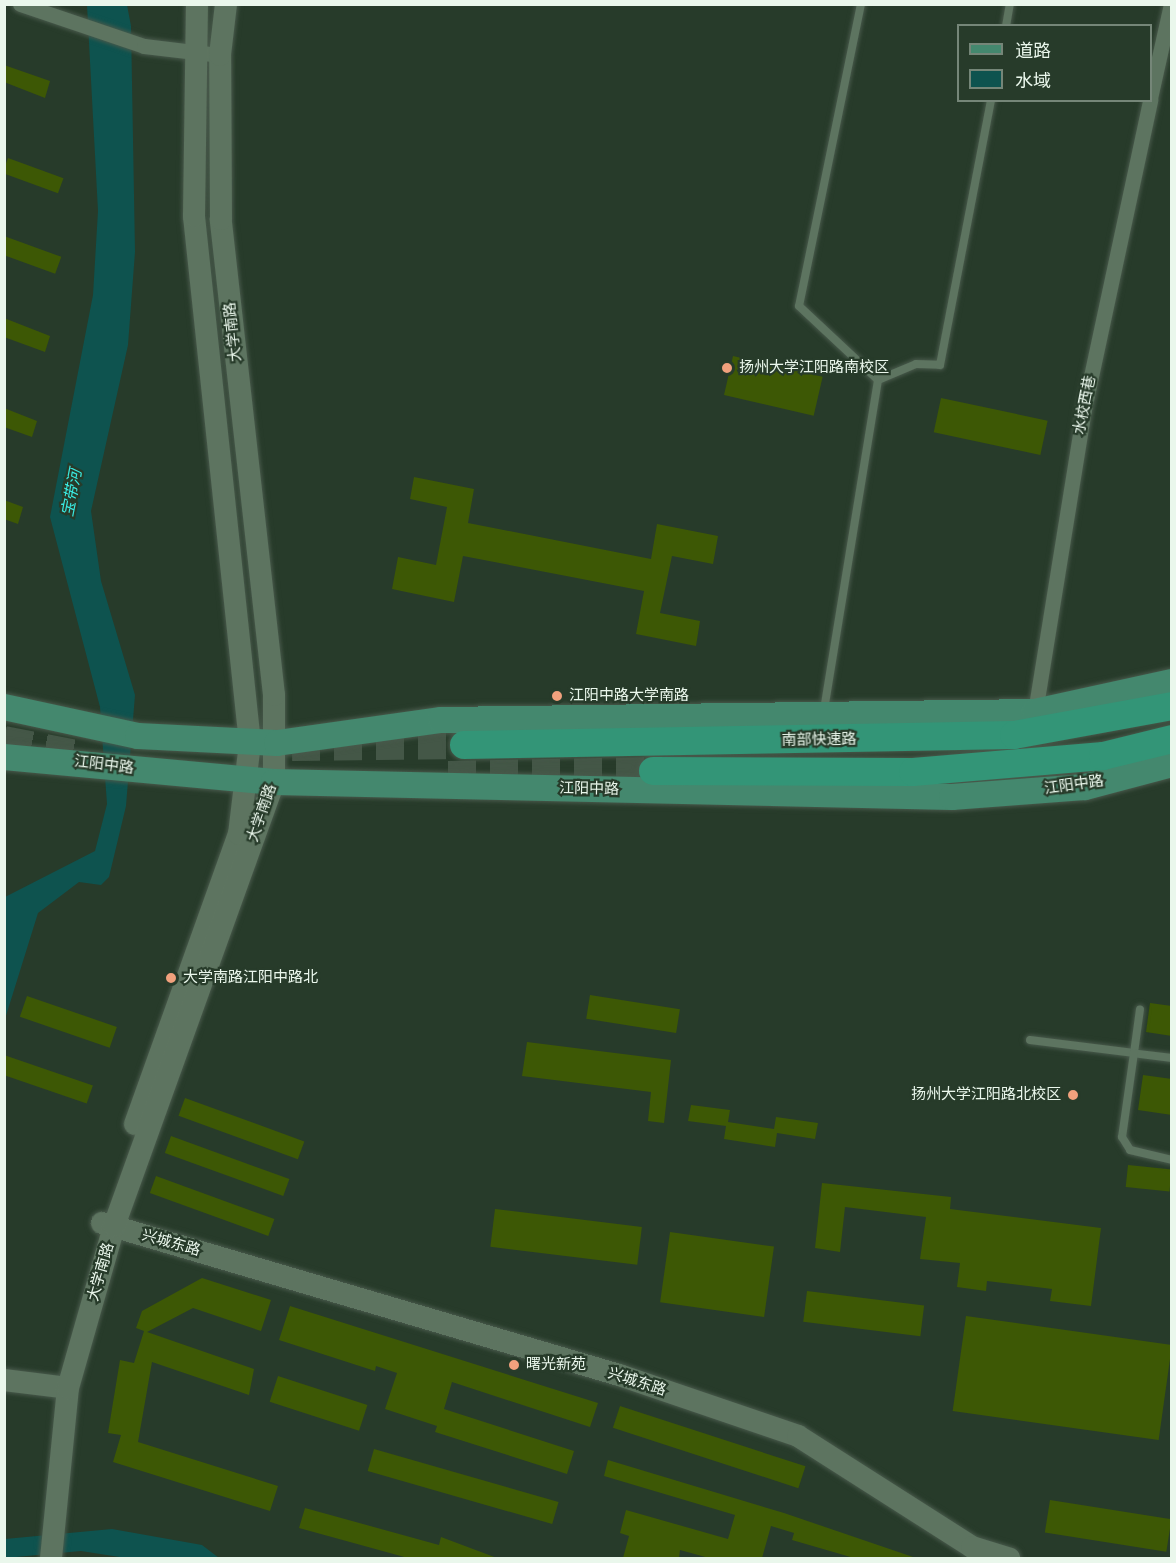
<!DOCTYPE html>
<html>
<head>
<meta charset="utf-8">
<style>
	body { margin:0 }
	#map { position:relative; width:1176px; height:1563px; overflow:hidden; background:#273b2a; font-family:Bitter,"Noto Sans SC",serif }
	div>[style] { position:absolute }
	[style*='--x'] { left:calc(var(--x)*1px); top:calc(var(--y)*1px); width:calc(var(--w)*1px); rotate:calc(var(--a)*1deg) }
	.water>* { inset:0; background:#0e534f }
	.building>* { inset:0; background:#3d5805; transform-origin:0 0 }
	.highway-tunnel>* { height:28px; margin-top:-14px; transform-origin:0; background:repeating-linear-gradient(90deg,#445747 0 28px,transparent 0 42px) }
	.roads { filter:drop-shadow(0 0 2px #48594b) drop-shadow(0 0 2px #48594b) }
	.lane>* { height:8px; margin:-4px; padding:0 4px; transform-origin:4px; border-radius:4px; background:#5d7460 }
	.street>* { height:15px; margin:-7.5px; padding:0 7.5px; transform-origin:7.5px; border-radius:7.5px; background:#5d7460 }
	.secondary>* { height:22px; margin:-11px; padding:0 11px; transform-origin:11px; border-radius:11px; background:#5d7460 }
	.primary>* { height:26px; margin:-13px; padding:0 13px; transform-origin:13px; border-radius:13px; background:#44886e }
	.highway>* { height:28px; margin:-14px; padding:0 14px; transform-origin:14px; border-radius:14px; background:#339577 }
	.dots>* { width:16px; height:16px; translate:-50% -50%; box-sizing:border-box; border:3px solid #273b2a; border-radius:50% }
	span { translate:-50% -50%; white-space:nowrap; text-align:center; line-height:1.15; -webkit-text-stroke:4.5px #273b2a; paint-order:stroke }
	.street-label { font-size:15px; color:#eaf7ec }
	.poi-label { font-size:15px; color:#eaf7ec }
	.left { translate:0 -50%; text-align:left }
	.right { translate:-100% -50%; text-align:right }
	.water-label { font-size:16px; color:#39ebe2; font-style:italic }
	.frame { position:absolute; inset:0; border:6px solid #eaf7ec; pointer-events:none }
	.legend { position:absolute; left:957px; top:24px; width:195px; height:78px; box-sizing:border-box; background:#273b2a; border:2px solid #758678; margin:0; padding:8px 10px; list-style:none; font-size:18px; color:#eaf7ec }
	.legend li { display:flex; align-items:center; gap:12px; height:30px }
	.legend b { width:30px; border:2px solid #758678 }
</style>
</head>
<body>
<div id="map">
	<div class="water">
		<div style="clip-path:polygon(87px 5px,127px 5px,131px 26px,135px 252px,128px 345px,91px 511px,101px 581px,135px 695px,126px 806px,109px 877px,101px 885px,79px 882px,38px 913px,5px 1019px,5px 897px,95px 851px,107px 804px,100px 707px,50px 517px,93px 295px,98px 211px)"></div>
		<div style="clip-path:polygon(112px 1529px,202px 1545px,219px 1558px,126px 1558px,81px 1551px,5px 1558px,5px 1539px)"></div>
	</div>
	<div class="building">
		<div style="clip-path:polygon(4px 65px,50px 81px,45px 98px,4px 82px)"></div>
		<div style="left:8px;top:158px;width:59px;height:16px;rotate:20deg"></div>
		<div style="left:4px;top:236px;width:61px;height:18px;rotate:20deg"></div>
		<div style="clip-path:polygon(4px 318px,50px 336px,45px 352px,4px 337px)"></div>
		<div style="left:733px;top:356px;width:92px;height:40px;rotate:13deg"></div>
		<div style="left:941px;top:398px;width:109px;height:35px;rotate:12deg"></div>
		<div style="clip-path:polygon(4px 408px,37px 421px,32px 437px,4px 427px)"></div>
		<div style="clip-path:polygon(414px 477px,474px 489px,468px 523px,651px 559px,657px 524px,718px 536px,713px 564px,672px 556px,660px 613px,700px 621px,696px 646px,636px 634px,644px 591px,463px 556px,454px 602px,392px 589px,398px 557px,436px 565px,447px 507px,410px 499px)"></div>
		<div style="clip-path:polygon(4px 500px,23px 507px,18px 524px,4px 519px)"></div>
		<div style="left:590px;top:995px;width:91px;height:24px;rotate:9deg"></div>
		<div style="left:27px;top:996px;width:95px;height:22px;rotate:19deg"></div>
		<div style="clip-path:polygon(1150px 1003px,1172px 1006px,1172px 1036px,1146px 1032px)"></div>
		<div style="clip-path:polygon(527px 1042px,671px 1060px,664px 1123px,648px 1121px,651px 1092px,522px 1076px)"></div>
		<div style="left:4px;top:1055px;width:94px;height:19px;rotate:19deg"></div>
		<div style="clip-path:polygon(1143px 1075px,1172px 1079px,1172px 1115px,1138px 1110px)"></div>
		<div style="left:185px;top:1098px;width:127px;height:19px;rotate:20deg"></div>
		<div style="clip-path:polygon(691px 1105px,730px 1110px,728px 1122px,774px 1129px,776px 1117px,818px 1123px,815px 1139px,777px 1133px,775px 1147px,724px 1139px,726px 1126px,688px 1121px)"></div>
		<div style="left:171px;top:1136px;width:126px;height:18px;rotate:20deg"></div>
		<div style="left:1128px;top:1165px;width:44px;height:22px;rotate:6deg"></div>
		<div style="left:156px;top:1176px;width:126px;height:18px;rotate:20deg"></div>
		<div style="clip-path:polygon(822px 1183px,951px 1197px,950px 1209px,1101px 1228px,1091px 1306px,1050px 1301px,1052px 1289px,987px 1281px,986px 1291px,957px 1287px,960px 1263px,920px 1259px,926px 1217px,845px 1207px,840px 1252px,815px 1248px)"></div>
		<div style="left:495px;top:1209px;width:148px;height:38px;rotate:7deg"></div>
		<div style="left:670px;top:1232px;width:105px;height:71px;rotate:8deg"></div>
		<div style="clip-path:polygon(202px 1278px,271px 1300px,261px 1331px,193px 1308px,147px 1332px,254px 1369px,249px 1395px,152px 1362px,138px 1442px,278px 1486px,270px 1511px,113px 1462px,121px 1435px,108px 1433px,120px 1360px,134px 1363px,144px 1331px,136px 1328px,142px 1311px)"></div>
		<div style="left:807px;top:1291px;width:118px;height:31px;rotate:7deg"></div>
		<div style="clip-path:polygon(290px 1306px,598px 1403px,590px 1427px,452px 1382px,444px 1409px,574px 1451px,567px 1474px,435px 1432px,437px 1426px,385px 1409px,397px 1373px,376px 1366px,375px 1371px,279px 1340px)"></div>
		<div style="left:966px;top:1316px;width:208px;height:96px;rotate:8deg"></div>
		<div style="left:278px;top:1376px;width:94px;height:27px;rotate:18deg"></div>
		<div style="left:620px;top:1406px;width:195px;height:23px;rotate:18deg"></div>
		<div style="left:374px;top:1449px;width:192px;height:23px;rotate:16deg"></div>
		<div style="clip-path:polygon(608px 1460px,784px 1513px,916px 1558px,854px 1558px,792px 1540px,794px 1533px,771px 1526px,762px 1558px,709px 1558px,680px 1550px,679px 1558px,623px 1558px,629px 1536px,620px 1533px,626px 1510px,728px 1539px,735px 1515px,604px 1476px)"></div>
		<div style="left:1050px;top:1500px;width:123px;height:33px;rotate:9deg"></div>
		<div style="clip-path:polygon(305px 1508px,439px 1545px,441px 1537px,497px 1558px,408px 1558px,299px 1528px)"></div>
	</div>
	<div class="highway-tunnel">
		<div style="--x:4;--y:740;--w:79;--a:10.9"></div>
		<div style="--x:292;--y:747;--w:172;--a:-0.7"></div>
		<div style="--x:448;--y:775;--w:205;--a:-1.1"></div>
	</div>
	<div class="roads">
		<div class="lane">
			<div style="--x:861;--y:4;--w:308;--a:101.6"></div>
			<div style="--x:799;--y:306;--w:108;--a:43.1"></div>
			<div style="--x:1006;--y:26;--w:22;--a:-80"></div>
			<div style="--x:878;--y:380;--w:41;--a:-22.8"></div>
			<div style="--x:916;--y:364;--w:24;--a:2"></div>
			<div style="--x:940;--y:365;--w:270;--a:-79.1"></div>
			<div style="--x:824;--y:710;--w:334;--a:-80.7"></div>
			<div style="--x:1030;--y:1040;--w:105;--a:7.1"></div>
			<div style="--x:1134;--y:1053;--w:44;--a:-82.2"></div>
			<div style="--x:1172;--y:1058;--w:38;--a:-173"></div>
			<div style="--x:1134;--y:1053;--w:85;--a:98.1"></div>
			<div style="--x:1122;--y:1137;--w:15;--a:58"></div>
			<div style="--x:1130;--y:1150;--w:43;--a:13.4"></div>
		</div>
		<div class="street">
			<div style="--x:20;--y:4;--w:131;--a:18.7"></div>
			<div style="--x:144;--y:46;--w:77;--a:6.8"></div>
			<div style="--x:1150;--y:98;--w:96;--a:-77.4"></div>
			<div style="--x:1035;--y:712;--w:307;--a:-80.8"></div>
			<div style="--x:1084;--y:409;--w:316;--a:-77.9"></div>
		</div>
		<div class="secondary">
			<div style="--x:135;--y:1124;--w:308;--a:-70.3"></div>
			<div style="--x:239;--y:834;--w:92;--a:-83.1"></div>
			<div style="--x:250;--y:743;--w:530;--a:-96.07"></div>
			<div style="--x:194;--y:216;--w:212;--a:-89.2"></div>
			<div style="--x:102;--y:1223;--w:539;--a:16.38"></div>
			<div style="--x:619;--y:1375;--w:189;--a:18.8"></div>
			<div style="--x:798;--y:1436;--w:206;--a:32.5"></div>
			<div style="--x:972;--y:1547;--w:39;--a:17"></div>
			<div style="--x:4;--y:1380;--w:64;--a:7.1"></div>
			<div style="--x:51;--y:1558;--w:171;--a:-84.3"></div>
			<div style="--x:68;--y:1388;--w:168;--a:-74.1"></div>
			<div style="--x:114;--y:1226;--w:472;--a:-70.2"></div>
			<div style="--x:274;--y:782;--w:87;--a:-90"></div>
			<div style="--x:274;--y:695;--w:479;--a:-96.4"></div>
			<div style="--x:221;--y:219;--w:164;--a:-90.3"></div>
			<div style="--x:220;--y:55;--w:51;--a:-83.3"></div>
		</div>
		<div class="primary">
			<div style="--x:4;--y:707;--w:137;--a:12.2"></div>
			<div style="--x:138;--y:736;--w:139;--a:2.9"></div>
			<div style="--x:277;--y:743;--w:166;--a:-8"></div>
			<div style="--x:441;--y:720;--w:594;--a:-0.77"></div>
			<div style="--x:1035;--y:712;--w:140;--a:-12.4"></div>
			<div style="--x:4;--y:757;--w:271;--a:5.3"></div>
			<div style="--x:274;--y:782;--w:678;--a:1.27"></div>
			<div style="--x:952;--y:797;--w:133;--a:-4.3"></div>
			<div style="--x:1085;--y:787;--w:90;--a:-14.8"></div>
		</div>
		<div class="highway">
			<div style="--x:464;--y:745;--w:550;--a:-1.04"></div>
			<div style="--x:1014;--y:735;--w:161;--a:-10.4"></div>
			<div style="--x:653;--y:771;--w:260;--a:0.2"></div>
			<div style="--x:913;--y:772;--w:191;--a:-4.8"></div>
			<div style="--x:1103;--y:756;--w:71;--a:-13.8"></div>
		</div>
	</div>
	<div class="dots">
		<div style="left:727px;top:368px;background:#f1a17d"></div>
		<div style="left:557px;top:696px;background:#f1a17d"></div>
		<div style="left:171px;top:978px;background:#f1a17d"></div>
		<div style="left:1073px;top:1095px;background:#f1a17d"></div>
		<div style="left:514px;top:1365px;background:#f1a17d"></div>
	</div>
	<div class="street-label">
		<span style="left:233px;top:332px;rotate:-96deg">大学南路</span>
		<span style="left:1085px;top:405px;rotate:-79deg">水校西巷</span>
		<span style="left:819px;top:740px;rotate:-1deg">南部快速路</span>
		<span style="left:104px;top:765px;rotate:7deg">江阳中路</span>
		<span style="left:1074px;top:785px;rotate:-8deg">江阳中路</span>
		<span style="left:589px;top:789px;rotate:1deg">江阳中路</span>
		<span style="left:262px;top:813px;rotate:-71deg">大学南路</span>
		<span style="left:171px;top:1243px;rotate:16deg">兴城东路</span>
		<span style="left:101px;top:1272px;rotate:-74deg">大学南路</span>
		<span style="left:637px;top:1382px;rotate:18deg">兴城东路</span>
	</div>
	<div class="poi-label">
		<span class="left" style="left:739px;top:368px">扬州大学江阳路南校区</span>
		<span class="left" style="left:569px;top:696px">江阳中路大学南路</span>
		<span class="left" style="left:183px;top:978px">大学南路江阳中路北</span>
		<span class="right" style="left:1061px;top:1095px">扬州大学江阳路北校区</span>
		<span class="left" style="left:526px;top:1365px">曙光新苑</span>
	</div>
	<div class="water-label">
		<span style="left:72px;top:493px;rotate:-79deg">宝带河</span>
	</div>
	<div class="frame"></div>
	<ul class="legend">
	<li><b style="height:8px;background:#44886e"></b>道路</li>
	<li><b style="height:16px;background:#0e534f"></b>水域</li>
	</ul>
</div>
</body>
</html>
